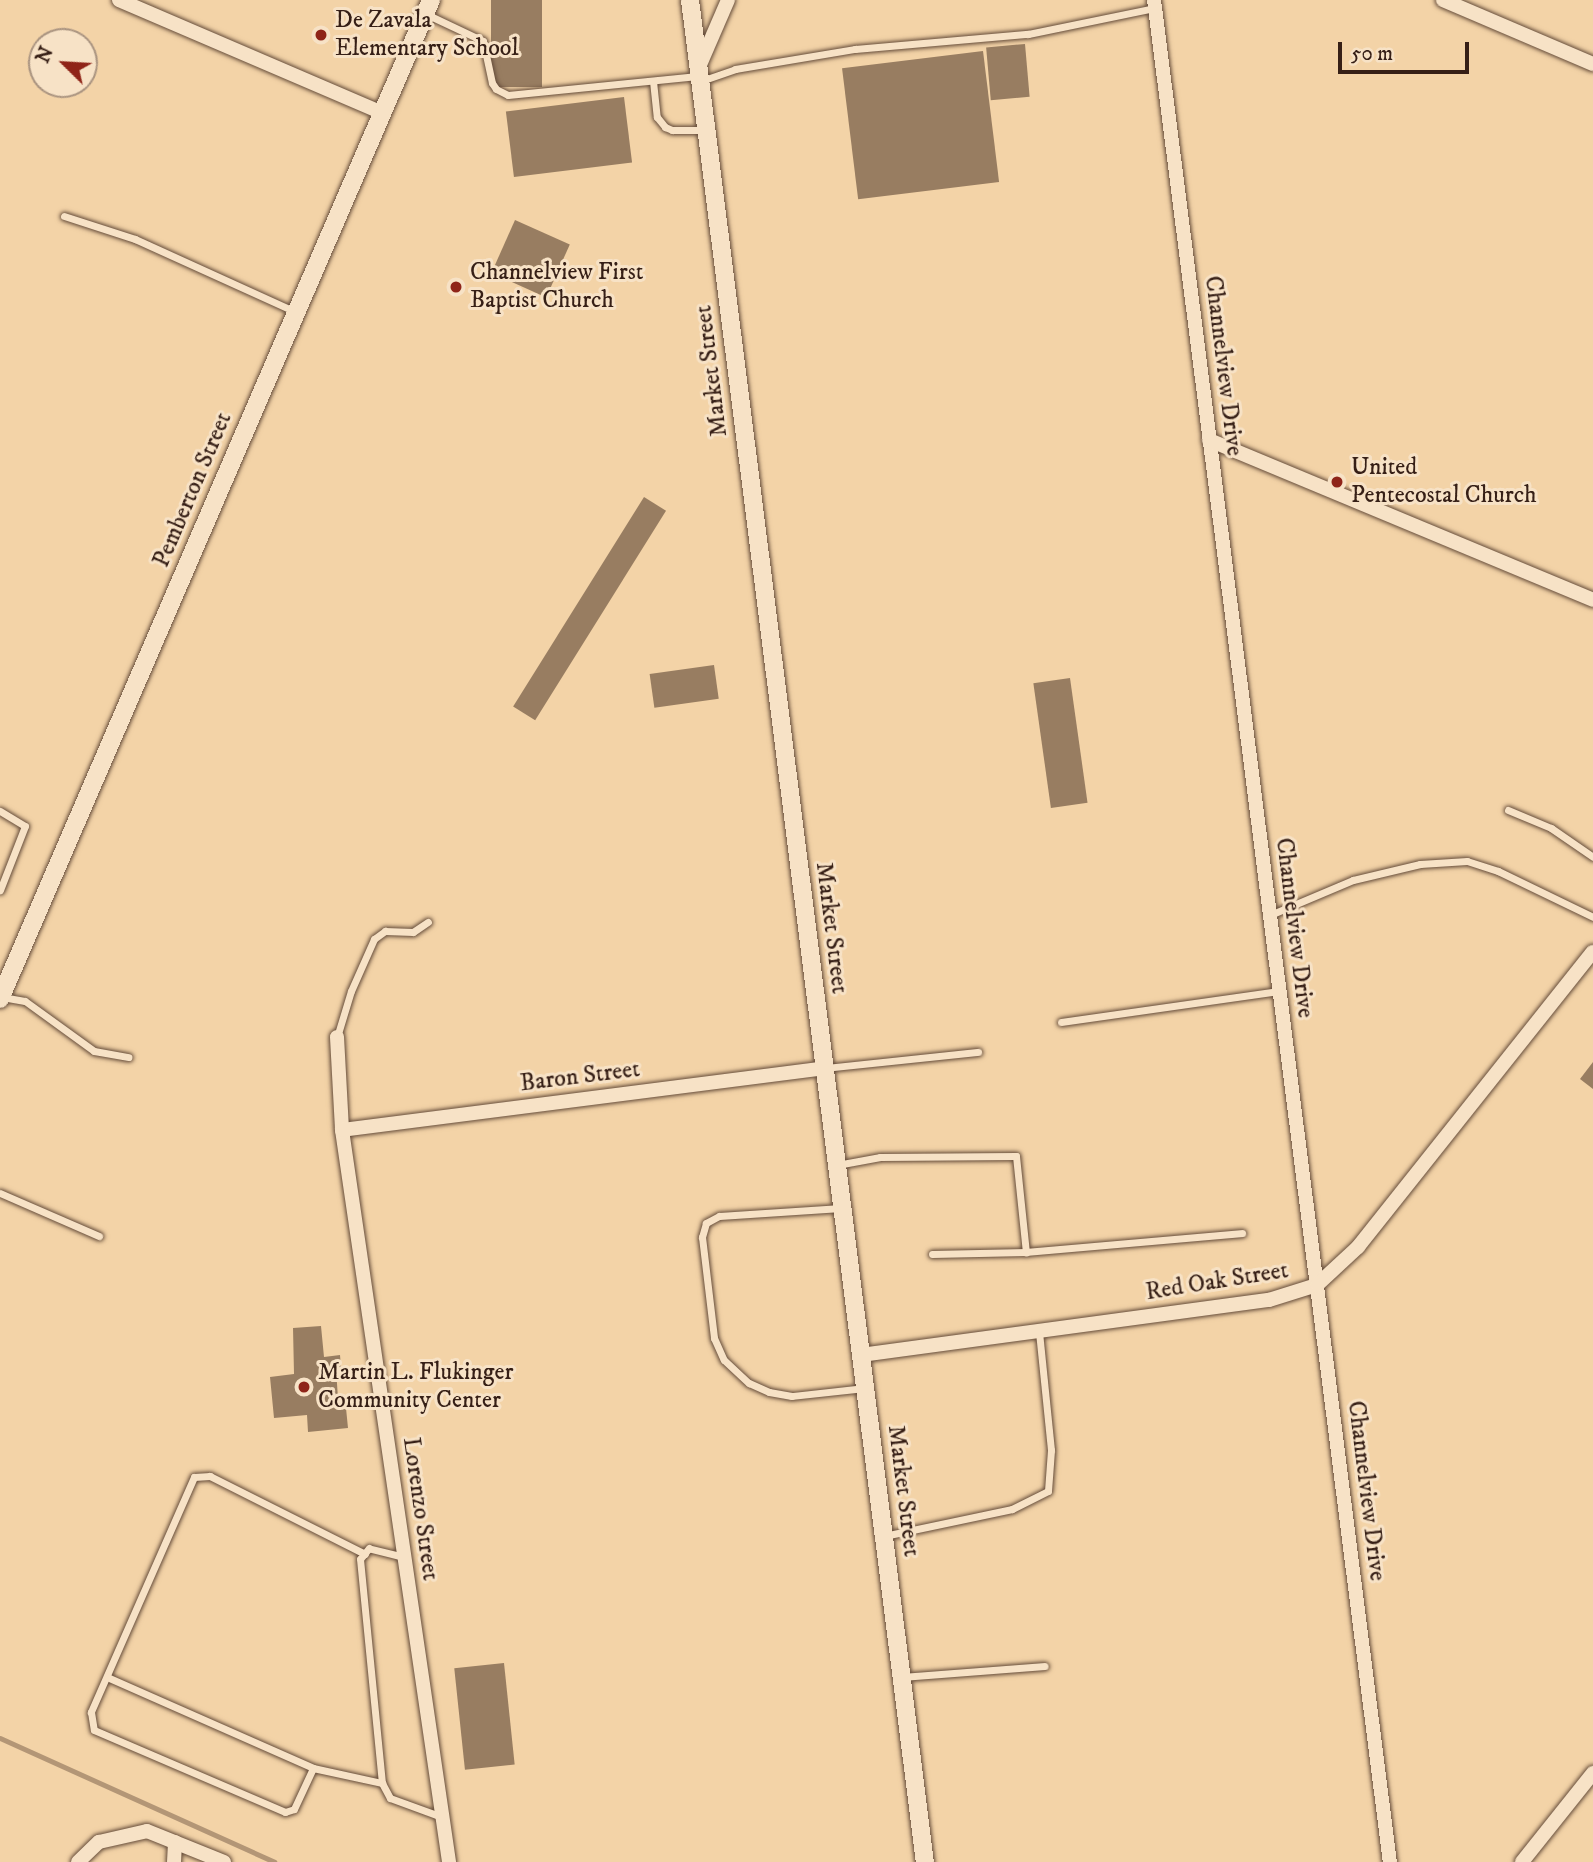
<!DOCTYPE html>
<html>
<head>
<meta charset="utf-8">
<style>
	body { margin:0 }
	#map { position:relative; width:1593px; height:1862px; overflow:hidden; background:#f3d3a7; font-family:"IM FELL DW Pica",serif }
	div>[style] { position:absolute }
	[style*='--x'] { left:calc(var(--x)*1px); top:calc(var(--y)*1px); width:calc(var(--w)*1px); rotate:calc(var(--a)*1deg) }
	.stream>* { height:5px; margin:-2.5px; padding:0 2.5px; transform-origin:2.5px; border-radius:2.5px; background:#b39676 }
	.building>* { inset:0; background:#987d61; transform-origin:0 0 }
	.roads { filter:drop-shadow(0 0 2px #654c3a) drop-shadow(0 0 2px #654c3a) }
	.service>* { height:7px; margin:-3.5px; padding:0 3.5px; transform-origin:3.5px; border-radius:3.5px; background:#f7e2c6 }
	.minor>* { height:14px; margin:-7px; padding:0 7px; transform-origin:7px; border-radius:7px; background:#f7e2c6 }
	.tertiary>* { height:18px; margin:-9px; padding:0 9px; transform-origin:9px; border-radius:9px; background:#f7e2c6 }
	.dots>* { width:19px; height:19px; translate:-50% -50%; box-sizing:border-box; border:4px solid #f7e2c6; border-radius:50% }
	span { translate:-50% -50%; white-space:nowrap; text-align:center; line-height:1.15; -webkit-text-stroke:6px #f7e2c6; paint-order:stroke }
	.poi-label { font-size:24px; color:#361f16 }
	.left { translate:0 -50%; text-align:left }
	.street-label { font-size:24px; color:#361f16 }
	.north { position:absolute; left:28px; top:28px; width:70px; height:70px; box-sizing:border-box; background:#f7e2c6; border:2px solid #aa9480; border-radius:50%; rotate:294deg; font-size:19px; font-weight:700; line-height:28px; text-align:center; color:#361f16 }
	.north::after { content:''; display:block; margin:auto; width:24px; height:32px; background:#8f2418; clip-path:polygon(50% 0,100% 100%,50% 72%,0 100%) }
	.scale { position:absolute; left:1338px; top:42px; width:131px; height:32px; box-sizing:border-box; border:4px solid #361f16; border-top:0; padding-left:9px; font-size:21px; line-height:24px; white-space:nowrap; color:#361f16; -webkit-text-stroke:5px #f7e2c6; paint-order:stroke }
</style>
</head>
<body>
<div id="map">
	<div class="stream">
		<div style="--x:0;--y:1738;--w:301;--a:24.3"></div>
	</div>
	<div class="building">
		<div style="left:491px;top:0;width:51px;height:87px"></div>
		<div style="left:1025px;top:44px;width:53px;height:39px;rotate:85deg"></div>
		<div style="left:983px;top:51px;width:132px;height:142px;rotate:83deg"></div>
		<div style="left:624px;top:97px;width:66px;height:119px;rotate:83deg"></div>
		<div style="left:515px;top:220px;width:60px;height:58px;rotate:24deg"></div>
		<div style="left:644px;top:497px;width:26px;height:247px;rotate:32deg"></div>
		<div style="left:714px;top:665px;width:34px;height:65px;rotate:82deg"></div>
		<div style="left:1070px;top:678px;width:126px;height:37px;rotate:82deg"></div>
		<div style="clip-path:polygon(1593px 1062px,1593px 1089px,1580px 1079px)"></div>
		<div style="clip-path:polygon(321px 1326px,324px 1357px,340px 1355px,341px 1367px,336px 1368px,338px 1399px,345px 1398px,348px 1428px,308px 1432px,307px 1415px,274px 1418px,270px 1377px,294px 1374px,293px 1328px)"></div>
		<div style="left:504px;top:1663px;width:102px;height:50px;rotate:84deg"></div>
	</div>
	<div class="roads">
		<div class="service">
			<div style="--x:426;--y:14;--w:63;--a:25.3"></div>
			<div style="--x:483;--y:41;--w:43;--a:77.9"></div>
			<div style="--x:492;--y:83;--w:7;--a:56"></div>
			<div style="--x:496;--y:89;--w:13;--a:27"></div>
			<div style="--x:508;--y:95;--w:193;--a:-5.7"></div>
			<div style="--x:653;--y:81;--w:36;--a:84"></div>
			<div style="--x:657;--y:117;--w:13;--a:51"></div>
			<div style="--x:665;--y:127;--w:8;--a:23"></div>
			<div style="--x:672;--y:130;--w:33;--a:0"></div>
			<div style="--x:701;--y:81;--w:36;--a:-19"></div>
			<div style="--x:735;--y:69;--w:122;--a:-9.5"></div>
			<div style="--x:855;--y:49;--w:174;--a:-5"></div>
			<div style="--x:1028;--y:34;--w:130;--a:-11.6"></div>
			<div style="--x:64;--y:216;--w:75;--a:17.9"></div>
			<div style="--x:135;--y:239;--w:177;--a:24.4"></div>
			<div style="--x:1508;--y:810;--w:47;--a:22.7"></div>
			<div style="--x:1551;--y:828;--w:51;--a:34.6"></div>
			<div style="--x:0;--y:811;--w:29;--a:31"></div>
			<div style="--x:25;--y:826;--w:69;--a:111.3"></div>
			<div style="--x:1270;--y:915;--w:90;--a:-22.9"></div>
			<div style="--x:1353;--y:880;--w:69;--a:-13.4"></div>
			<div style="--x:1420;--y:864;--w:47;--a:-3.7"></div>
			<div style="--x:1467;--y:861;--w:33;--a:18"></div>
			<div style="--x:1498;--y:871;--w:106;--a:25.8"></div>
			<div style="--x:2;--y:997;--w:23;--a:10"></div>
			<div style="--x:25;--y:1001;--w:85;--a:35.9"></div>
			<div style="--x:94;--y:1051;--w:35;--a:10"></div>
			<div style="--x:1061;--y:1022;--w:220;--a:-8.1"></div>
			<div style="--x:337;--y:1037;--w:48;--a:-73.1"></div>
			<div style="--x:351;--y:991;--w:57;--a:-66.1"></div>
			<div style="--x:374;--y:939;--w:14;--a:-36"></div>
			<div style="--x:385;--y:931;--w:28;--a:2"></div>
			<div style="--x:413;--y:932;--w:18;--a:-34"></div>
			<div style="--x:825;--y:1068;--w:154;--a:-6"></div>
			<div style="--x:837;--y:1165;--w:44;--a:-10.5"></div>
			<div style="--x:880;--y:1157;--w:136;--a:-0.4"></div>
			<div style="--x:1016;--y:1156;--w:97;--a:84.1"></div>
			<div style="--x:1026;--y:1252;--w:94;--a:178.8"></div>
			<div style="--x:0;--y:1193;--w:108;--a:23.5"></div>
			<div style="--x:841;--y:1208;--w:122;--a:176.2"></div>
			<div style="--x:719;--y:1216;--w:15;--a:152"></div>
			<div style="--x:706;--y:1223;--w:15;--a:106"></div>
			<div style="--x:702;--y:1237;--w:102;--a:83.2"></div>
			<div style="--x:714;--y:1338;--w:24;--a:66"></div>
			<div style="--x:724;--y:1360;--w:34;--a:43"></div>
			<div style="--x:749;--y:1383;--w:22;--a:24"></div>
			<div style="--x:769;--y:1392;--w:23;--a:10"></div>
			<div style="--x:792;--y:1396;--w:72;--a:-6.3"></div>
			<div style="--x:1026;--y:1252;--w:217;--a:-5"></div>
			<div style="--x:884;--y:1536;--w:131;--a:-11.9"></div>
			<div style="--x:1012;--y:1509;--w:40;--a:-26.6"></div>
			<div style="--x:1048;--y:1491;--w:41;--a:-85.8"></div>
			<div style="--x:1051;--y:1450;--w:119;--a:-95.8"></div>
			<div style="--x:365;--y:1554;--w:174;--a:-153.3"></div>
			<div style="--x:210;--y:1476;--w:16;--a:176"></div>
			<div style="--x:194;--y:1477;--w:257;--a:113.7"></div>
			<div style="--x:91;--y:1712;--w:18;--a:81"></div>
			<div style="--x:94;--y:1730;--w:208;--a:23.2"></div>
			<div style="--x:285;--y:1812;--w:9;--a:-18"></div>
			<div style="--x:294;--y:1809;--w:45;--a:-65.1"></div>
			<div style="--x:313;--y:1768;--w:71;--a:12.3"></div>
			<div style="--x:404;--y:1557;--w:36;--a:-166"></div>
			<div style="--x:369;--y:1548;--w:14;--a:129"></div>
			<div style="--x:360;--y:1559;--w:225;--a:84.4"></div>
			<div style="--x:382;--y:1783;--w:17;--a:62"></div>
			<div style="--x:390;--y:1798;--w:55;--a:20.1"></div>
			<div style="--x:107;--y:1677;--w:225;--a:23.8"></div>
			<div style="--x:902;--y:1677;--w:143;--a:-4.4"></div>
		</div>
		<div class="minor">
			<div style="--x:119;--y:0;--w:287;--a:23.2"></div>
			<div style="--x:1154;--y:0;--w:1877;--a:82.78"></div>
			<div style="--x:1443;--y:0;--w:163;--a:23.1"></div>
			<div style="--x:699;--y:67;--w:73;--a:-66.6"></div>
			<div style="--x:1209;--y:440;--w:416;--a:22.6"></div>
			<div style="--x:337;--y:1037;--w:93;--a:86.9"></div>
			<div style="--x:342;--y:1130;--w:740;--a:81.68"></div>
			<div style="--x:342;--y:1130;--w:486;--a:-7.3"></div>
			<div style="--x:861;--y:1355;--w:412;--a:-7.7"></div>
			<div style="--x:1269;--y:1300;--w:50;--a:-17.4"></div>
			<div style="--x:1317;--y:1285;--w:56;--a:-42.8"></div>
			<div style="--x:1358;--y:1247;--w:377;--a:-51.5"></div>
			<div style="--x:78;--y:1862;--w:29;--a:-44"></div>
			<div style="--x:99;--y:1842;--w:49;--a:-12.9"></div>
			<div style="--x:147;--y:1831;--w:83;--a:21.9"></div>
			<div style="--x:174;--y:1862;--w:20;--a:-87"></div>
			<div style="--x:1522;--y:1862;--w:114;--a:-51.4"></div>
		</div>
		<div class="tertiary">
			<div style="--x:690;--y:0;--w:1877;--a:82.81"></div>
			<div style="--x:0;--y:999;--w:1088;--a:-66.66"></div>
		</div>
	</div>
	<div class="dots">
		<div style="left:321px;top:35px;background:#8f2418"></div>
		<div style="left:456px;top:287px;background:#8f2418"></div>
		<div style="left:1337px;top:482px;background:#8f2418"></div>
		<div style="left:304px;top:1387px;background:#8f2418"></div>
	</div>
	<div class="poi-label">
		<span class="left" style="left:335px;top:35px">De Zavala<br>Elementary School</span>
		<span class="left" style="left:470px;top:287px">Channelview First<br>Baptist Church</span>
		<span class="left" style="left:1351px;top:482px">United<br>Pentecostal Church</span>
		<span class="left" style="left:318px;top:1387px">Martin L. Flukinger<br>Community Center</span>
	</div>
	<div class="street-label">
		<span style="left:1223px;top:366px;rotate:83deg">Channelview Drive</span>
		<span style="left:712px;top:371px;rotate:-97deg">Market Street</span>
		<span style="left:193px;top:490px;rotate:-67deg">Pemberton Street</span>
		<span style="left:831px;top:928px;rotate:83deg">Market Street</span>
		<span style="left:1294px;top:928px;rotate:83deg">Channelview Drive</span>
		<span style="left:580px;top:1077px;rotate:-7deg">Baron Street</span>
		<span style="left:1217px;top:1282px;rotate:-9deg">Red Oak Street</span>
		<span style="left:903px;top:1491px;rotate:83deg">Market Street</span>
		<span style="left:1366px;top:1491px;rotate:83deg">Channelview Drive</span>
		<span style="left:420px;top:1509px;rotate:82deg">Lorenzo Street</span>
	</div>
	<div class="north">N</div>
	<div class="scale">50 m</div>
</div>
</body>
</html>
